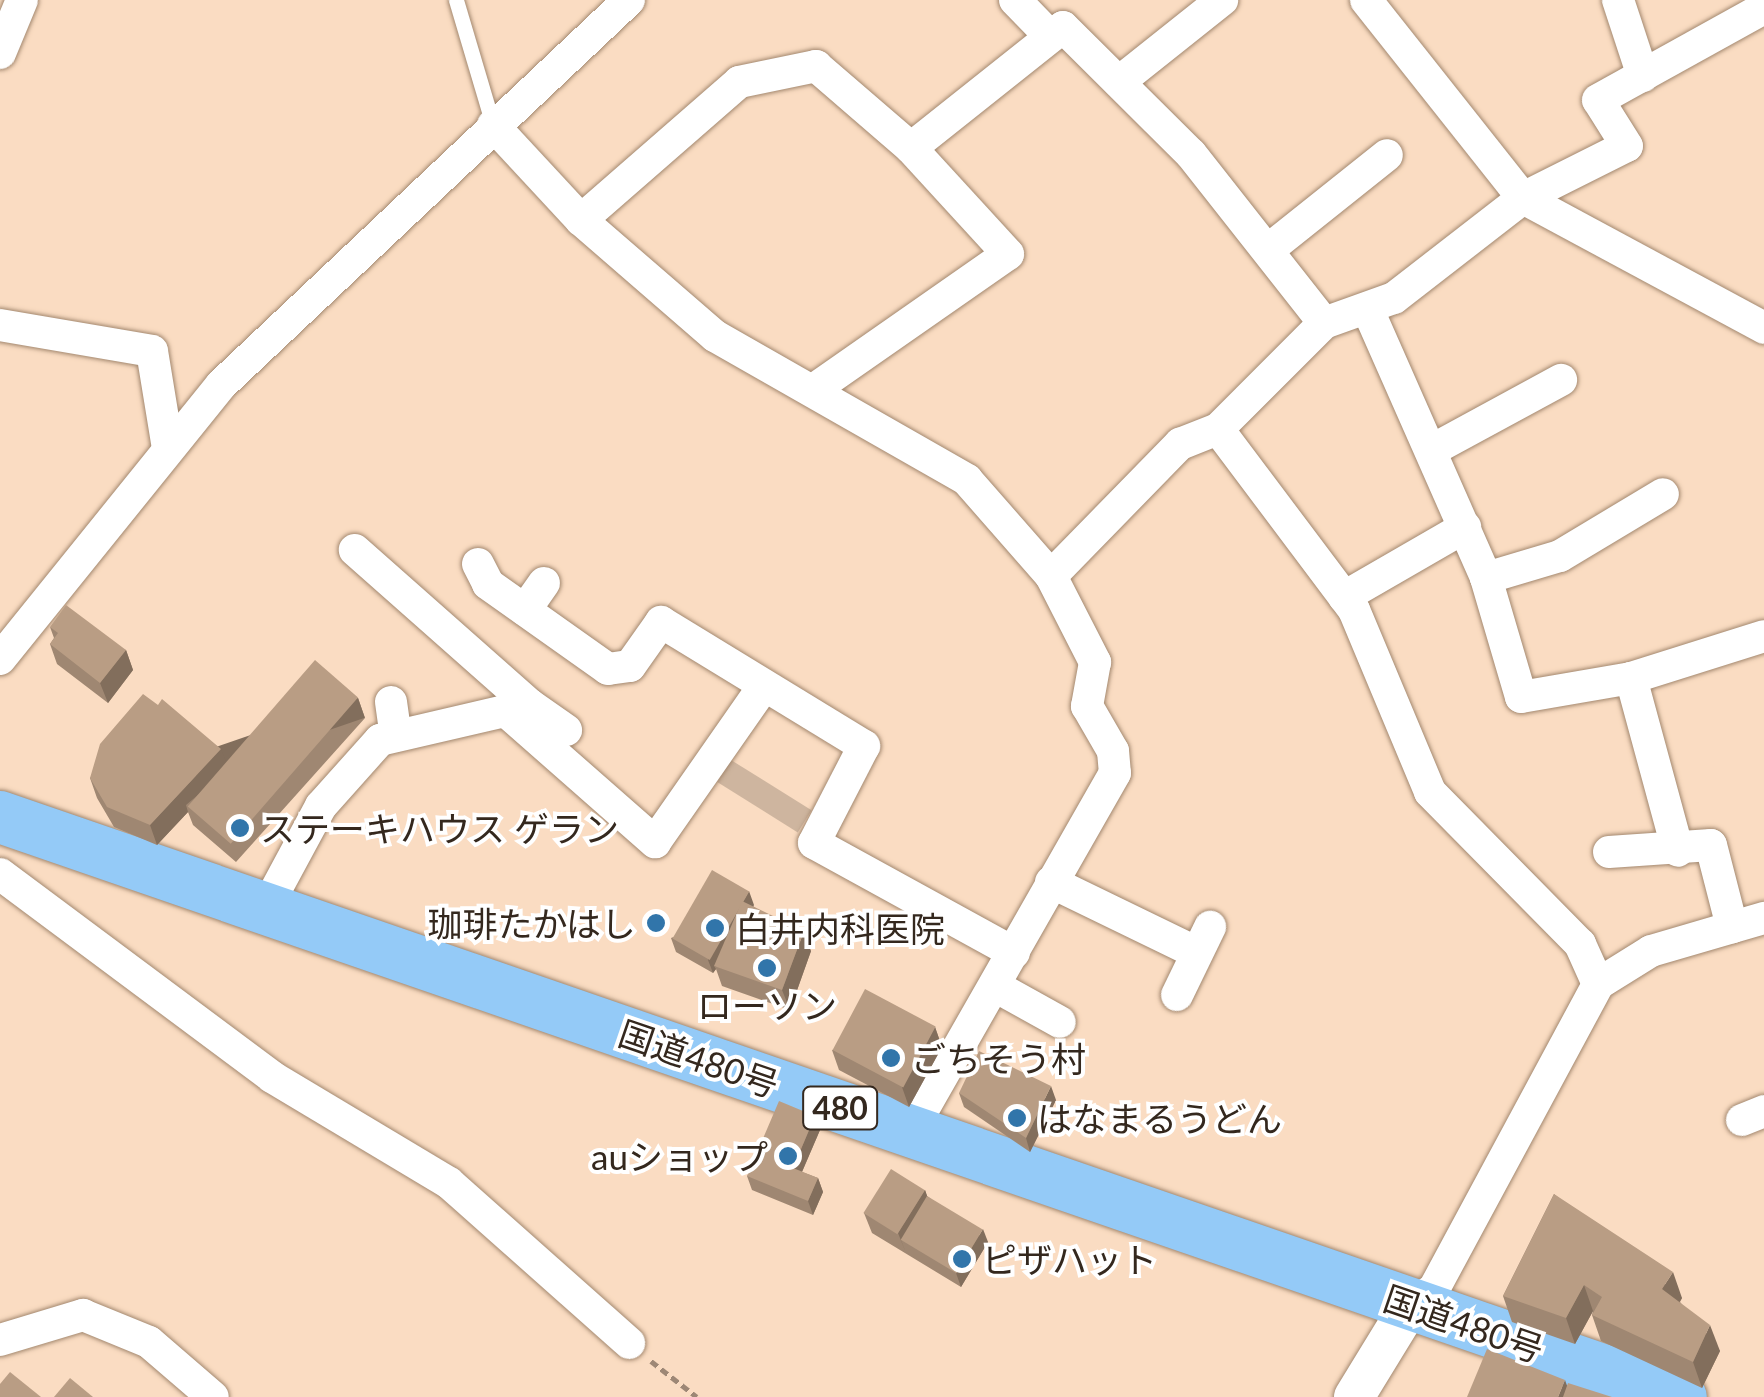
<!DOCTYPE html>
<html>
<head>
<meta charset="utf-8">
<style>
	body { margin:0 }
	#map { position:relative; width:1764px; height:1397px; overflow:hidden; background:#fadcc2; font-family:Lato,"Noto Sans JP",sans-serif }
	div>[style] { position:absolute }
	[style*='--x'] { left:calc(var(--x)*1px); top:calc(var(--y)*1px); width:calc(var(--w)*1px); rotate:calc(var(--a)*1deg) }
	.green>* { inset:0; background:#ceb59f; transform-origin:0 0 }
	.path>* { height:5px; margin-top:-2.5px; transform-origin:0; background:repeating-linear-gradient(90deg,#9d8775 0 8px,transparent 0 13px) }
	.roads { filter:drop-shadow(0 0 2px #a3886f) drop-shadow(0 0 2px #a3886f) }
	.service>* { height:15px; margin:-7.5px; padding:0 7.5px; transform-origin:7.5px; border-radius:7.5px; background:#fff }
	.minor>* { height:32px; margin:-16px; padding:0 16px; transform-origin:16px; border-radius:16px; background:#fff }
	.tertiary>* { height:40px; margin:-20px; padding:0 20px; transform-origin:20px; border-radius:20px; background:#fff }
	.trunk>* { height:52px; margin:-26px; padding:0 26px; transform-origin:26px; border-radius:26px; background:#94caf7 }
	.wall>* { inset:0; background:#9f8772 }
	.shaded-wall>* { inset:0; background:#826e5c; transform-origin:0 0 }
	.building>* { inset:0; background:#b99d84; transform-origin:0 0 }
	.dots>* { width:28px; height:28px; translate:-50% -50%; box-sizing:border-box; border:5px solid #fff; border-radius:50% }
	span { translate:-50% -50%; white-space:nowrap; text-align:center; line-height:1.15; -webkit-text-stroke:8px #fff; paint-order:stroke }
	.shield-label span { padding:2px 8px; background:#fff; border:2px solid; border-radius:8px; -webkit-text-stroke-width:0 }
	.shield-label { font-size:32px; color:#34281e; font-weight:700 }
	.poi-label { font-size:35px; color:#34281e }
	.left { translate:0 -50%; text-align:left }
	.right { translate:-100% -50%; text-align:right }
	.street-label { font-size:35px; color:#34281e }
</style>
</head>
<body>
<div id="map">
	<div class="green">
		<div style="left:731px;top:760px;width:95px;height:26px;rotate:32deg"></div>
	</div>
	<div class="path">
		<div style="--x:651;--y:1361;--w:58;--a:38"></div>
	</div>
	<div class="roads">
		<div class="service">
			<div style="--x:456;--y:0;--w:130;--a:73.5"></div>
		</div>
		<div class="minor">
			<div style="--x:1015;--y:0;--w:50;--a:45.8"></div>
			<div style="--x:1366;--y:0;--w:253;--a:51.6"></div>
			<div style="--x:1523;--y:198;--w:274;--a:28.3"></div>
			<div style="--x:1618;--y:0;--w:80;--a:71.8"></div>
			<div style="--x:0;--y:53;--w:57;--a:-67.5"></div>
			<div style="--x:1119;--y:82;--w:132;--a:-38.5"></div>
			<div style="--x:493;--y:125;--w:129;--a:47.2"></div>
			<div style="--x:581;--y:220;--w:177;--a:40.9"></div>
			<div style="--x:715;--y:336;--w:290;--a:29.7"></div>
			<div style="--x:967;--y:480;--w:128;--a:48.8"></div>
			<div style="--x:1051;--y:576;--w:97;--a:62.9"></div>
			<div style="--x:1095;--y:662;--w:45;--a:100.3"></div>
			<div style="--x:1087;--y:706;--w:52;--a:60"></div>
			<div style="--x:1113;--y:751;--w:22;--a:85"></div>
			<div style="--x:1115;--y:773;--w:413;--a:119.7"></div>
			<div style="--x:581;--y:220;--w:210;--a:-41.1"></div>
			<div style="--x:739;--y:82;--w:79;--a:-11.7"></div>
			<div style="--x:816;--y:66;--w:125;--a:40.8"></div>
			<div style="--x:911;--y:148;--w:194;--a:-38.5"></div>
			<div style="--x:1063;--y:27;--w:180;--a:44.8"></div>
			<div style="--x:1191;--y:154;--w:215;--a:51.8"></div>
			<div style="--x:1268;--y:250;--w:152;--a:-38.6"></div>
			<div style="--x:1368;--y:310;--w:293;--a:66.2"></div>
			<div style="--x:1486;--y:578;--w:124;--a:73.6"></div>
			<div style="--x:1521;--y:697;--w:112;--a:-9.8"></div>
			<div style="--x:1631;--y:678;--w:139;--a:-17.5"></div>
			<div style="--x:0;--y:325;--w:154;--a:9.7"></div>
			<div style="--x:152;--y:351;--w:93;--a:80.7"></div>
			<div style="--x:816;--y:388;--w:234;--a:-34.9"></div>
			<div style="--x:1008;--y:254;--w:144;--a:-132.5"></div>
			<div style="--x:1218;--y:429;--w:226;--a:53.1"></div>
			<div style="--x:1354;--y:610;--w:197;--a:67.3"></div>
			<div style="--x:1430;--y:792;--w:214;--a:45.4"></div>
			<div style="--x:1580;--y:944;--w:44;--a:65.8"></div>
			<div style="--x:1432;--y:450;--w:147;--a:-28.5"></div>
			<div style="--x:478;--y:564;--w:22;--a:63"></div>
			<div style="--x:488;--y:584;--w:147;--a:35.3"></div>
			<div style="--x:608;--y:669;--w:22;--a:-8"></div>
			<div style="--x:630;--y:666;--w:54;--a:-54.8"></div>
			<div style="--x:661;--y:622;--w:238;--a:31.4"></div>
			<div style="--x:864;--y:746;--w:109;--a:117.3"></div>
			<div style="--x:814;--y:843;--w:228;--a:28.8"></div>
			<div style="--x:1051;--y:576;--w:185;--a:-45.7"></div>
			<div style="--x:1180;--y:444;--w:41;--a:-21.5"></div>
			<div style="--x:1218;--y:429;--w:150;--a:-45"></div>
			<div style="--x:1324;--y:323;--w:74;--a:-19.7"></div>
			<div style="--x:1394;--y:298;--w:163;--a:-37.8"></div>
			<div style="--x:1523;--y:198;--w:116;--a:-26.6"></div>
			<div style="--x:1627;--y:146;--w:54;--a:-122.2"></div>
			<div style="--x:1598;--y:100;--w:190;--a:-29"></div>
			<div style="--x:1486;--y:578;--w:77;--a:-16.6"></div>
			<div style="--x:1560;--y:556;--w:120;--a:-31"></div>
			<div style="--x:1344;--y:597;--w:140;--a:-30"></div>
			<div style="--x:525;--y:610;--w:33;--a:-55"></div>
			<div style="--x:0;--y:659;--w:352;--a:-51.1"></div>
			<div style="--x:221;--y:385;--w:561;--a:-43.34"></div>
			<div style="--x:1631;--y:678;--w:179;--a:74.8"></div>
			<div style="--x:391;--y:702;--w:34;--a:82"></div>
			<div style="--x:530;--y:705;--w:44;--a:34.8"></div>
			<div style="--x:508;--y:713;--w:196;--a:41.3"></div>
			<div style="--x:655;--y:842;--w:189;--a:-55.1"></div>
			<div style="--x:1609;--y:852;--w:102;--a:-3.9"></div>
			<div style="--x:1711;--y:845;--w:85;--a:75.6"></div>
			<div style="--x:0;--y:874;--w:339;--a:36.7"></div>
			<div style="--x:272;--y:1077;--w:206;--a:30.9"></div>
			<div style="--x:449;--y:1183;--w:241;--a:41.6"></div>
			<div style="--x:1051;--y:882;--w:162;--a:25.9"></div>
			<div style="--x:266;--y:908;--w:116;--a:-61.7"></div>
			<div style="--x:321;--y:806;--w:89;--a:-48.2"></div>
			<div style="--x:380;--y:740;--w:154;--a:-13.1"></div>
			<div style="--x:530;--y:705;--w:234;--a:-138.5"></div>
			<div style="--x:995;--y:986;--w:74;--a:29"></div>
			<div style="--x:1177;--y:995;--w:76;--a:-64.1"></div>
			<div style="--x:1742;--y:1120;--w:24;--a:-22"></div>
			<div style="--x:1411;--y:1304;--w:27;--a:-33"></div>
			<div style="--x:1434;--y:1289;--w:346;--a:-61.7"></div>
			<div style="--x:1598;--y:984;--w:62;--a:-31.9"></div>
			<div style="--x:1651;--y:951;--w:118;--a:-16.3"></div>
			<div style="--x:0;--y:1340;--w:87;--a:-16.8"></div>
			<div style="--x:83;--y:1315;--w:71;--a:22.2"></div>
			<div style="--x:149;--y:1342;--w:84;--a:40.7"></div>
		</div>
		<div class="tertiary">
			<div style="--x:1354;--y:1397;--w:109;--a:-58.5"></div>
		</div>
		<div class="trunk">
			<div style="--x:0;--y:817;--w:1778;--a:19.04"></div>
		</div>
	</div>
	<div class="wall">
		<div style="clip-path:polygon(50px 627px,126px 650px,133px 670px,108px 703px,57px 664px,50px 644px,54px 638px)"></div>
		<div style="clip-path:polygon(358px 698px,365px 718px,236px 862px,193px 825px,188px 812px,157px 845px,114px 827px,97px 798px,90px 778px,158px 705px,221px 749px,226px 760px)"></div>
		<div style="clip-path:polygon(754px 905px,753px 906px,811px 951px,790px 1010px,722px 986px,716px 969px,713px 973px,676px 952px,671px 938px)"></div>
		<div style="clip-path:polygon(935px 1027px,942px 1047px,909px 1107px,839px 1070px,832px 1050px)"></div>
		<div style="clip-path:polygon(959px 1093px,1056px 1100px,1030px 1152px,964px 1107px)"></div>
		<div style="clip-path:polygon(815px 1116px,820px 1130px,802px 1172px,818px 1178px,823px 1192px,813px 1215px,752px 1190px,747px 1176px)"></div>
		<div style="clip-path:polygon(925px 1190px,927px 1196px,988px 1242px,961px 1287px,872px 1233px,864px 1213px)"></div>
		<div style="clip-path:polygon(1554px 1194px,1682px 1298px,1680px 1302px,1720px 1351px,1702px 1388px,1601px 1341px,1592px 1315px,1593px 1311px,1575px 1344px,1512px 1322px,1503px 1296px)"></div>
	</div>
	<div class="shaded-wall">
		<div style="clip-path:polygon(126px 650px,133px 670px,108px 703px,100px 683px)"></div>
		<div style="left:358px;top:698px;width:21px;height:194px;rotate:71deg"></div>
		<div style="clip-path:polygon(221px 749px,229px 769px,186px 805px,188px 812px,157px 845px,150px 825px)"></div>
		<div style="clip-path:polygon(749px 891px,754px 905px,717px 967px,714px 966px,716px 969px,713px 973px,708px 960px)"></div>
		<div style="clip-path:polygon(804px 931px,811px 951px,790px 1010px,782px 990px)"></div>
		<div style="clip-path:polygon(935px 1027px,942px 1047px,909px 1107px,902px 1087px)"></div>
		<div style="clip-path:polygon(1051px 1086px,1056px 1100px,1030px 1152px,1026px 1138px)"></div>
		<div style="clip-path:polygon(815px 1116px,820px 1130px,798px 1181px,793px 1168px)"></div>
		<div style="clip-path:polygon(818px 1178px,823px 1192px,813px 1215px,808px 1201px)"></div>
		<div style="clip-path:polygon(925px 1190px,932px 1210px,901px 1240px,906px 1253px,898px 1233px)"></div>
		<div style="clip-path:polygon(983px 1229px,988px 1242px,961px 1287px,956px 1273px)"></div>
		<div style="clip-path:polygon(1673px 1272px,1682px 1298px,1672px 1314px,1662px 1289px)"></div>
		<div style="clip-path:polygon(1584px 1285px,1593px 1311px,1575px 1344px,1566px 1318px)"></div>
		<div style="clip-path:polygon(1710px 1325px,1720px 1351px,1702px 1388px,1693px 1362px)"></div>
		<div style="clip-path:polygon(1565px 1380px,1571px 1397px,1558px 1397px)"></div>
	</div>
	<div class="building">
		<div style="clip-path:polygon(66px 605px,126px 650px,100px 683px,50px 644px,58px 633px,50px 627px)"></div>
		<div style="left:315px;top:660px;width:57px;height:194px;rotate:41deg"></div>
		<div style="clip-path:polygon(143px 694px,158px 705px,162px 699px,221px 749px,150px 825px,107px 807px,90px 778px,100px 744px)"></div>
		<div style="left:712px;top:870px;width:43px;height:79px;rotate:30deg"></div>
		<div style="clip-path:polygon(742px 901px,804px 931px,782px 990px,714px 966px)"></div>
		<div style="left:865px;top:989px;width:80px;height:69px;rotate:28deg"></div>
		<div style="clip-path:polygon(979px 1051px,1051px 1086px,1026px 1138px,959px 1093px)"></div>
		<div style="clip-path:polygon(779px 1101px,815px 1116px,793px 1168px,818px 1178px,808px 1201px,747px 1176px)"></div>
		<div style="left:891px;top:1169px;width:40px;height:52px;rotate:32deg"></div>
		<div style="clip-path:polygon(1554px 1194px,1673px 1272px,1662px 1289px,1710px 1325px,1693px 1362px,1592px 1315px,1602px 1297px,1584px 1285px,1566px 1318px,1503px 1296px)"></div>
		<div style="left:927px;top:1196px;width:65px;height:51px;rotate:31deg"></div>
		<div style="clip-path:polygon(1487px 1349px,1565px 1380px,1558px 1397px,1467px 1397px)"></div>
		<div style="clip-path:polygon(10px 1372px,41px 1397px,0 1397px,0 1384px)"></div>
		<div style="clip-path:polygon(70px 1378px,93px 1397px,54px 1397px)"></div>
		<div style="clip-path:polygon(1568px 1383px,1612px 1397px,1563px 1397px)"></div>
	</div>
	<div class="dots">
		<div style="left:240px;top:828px;background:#3175aa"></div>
		<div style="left:656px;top:923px;background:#3175aa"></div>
		<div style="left:715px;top:928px;background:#3175aa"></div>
		<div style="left:767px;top:968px;background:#3175aa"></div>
		<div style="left:891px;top:1058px;background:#3175aa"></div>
		<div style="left:1017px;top:1118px;background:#3175aa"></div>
		<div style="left:788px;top:1156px;background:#3175aa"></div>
		<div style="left:962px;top:1259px;background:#3175aa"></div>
	</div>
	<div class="shield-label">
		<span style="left:840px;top:1108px">480</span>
	</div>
	<div class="poi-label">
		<span class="left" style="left:260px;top:828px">ステーキハウス ゲラン</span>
		<span class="right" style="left:636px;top:923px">珈琲たかはし</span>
		<span class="left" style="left:735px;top:928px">白井内科医院</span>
		<span style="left:767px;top:1005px">ローソン</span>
		<span class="left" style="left:911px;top:1058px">ごちそう村</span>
		<span class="left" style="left:1037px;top:1118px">はなまるうどん</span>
		<span class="right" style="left:768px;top:1156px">auショップ</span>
		<span class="left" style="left:982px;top:1259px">ピザハット</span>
	</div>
	<div class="street-label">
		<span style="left:699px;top:1058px;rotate:19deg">国道480号</span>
		<span style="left:1464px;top:1323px;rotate:19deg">国道480号</span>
	</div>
</div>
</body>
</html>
